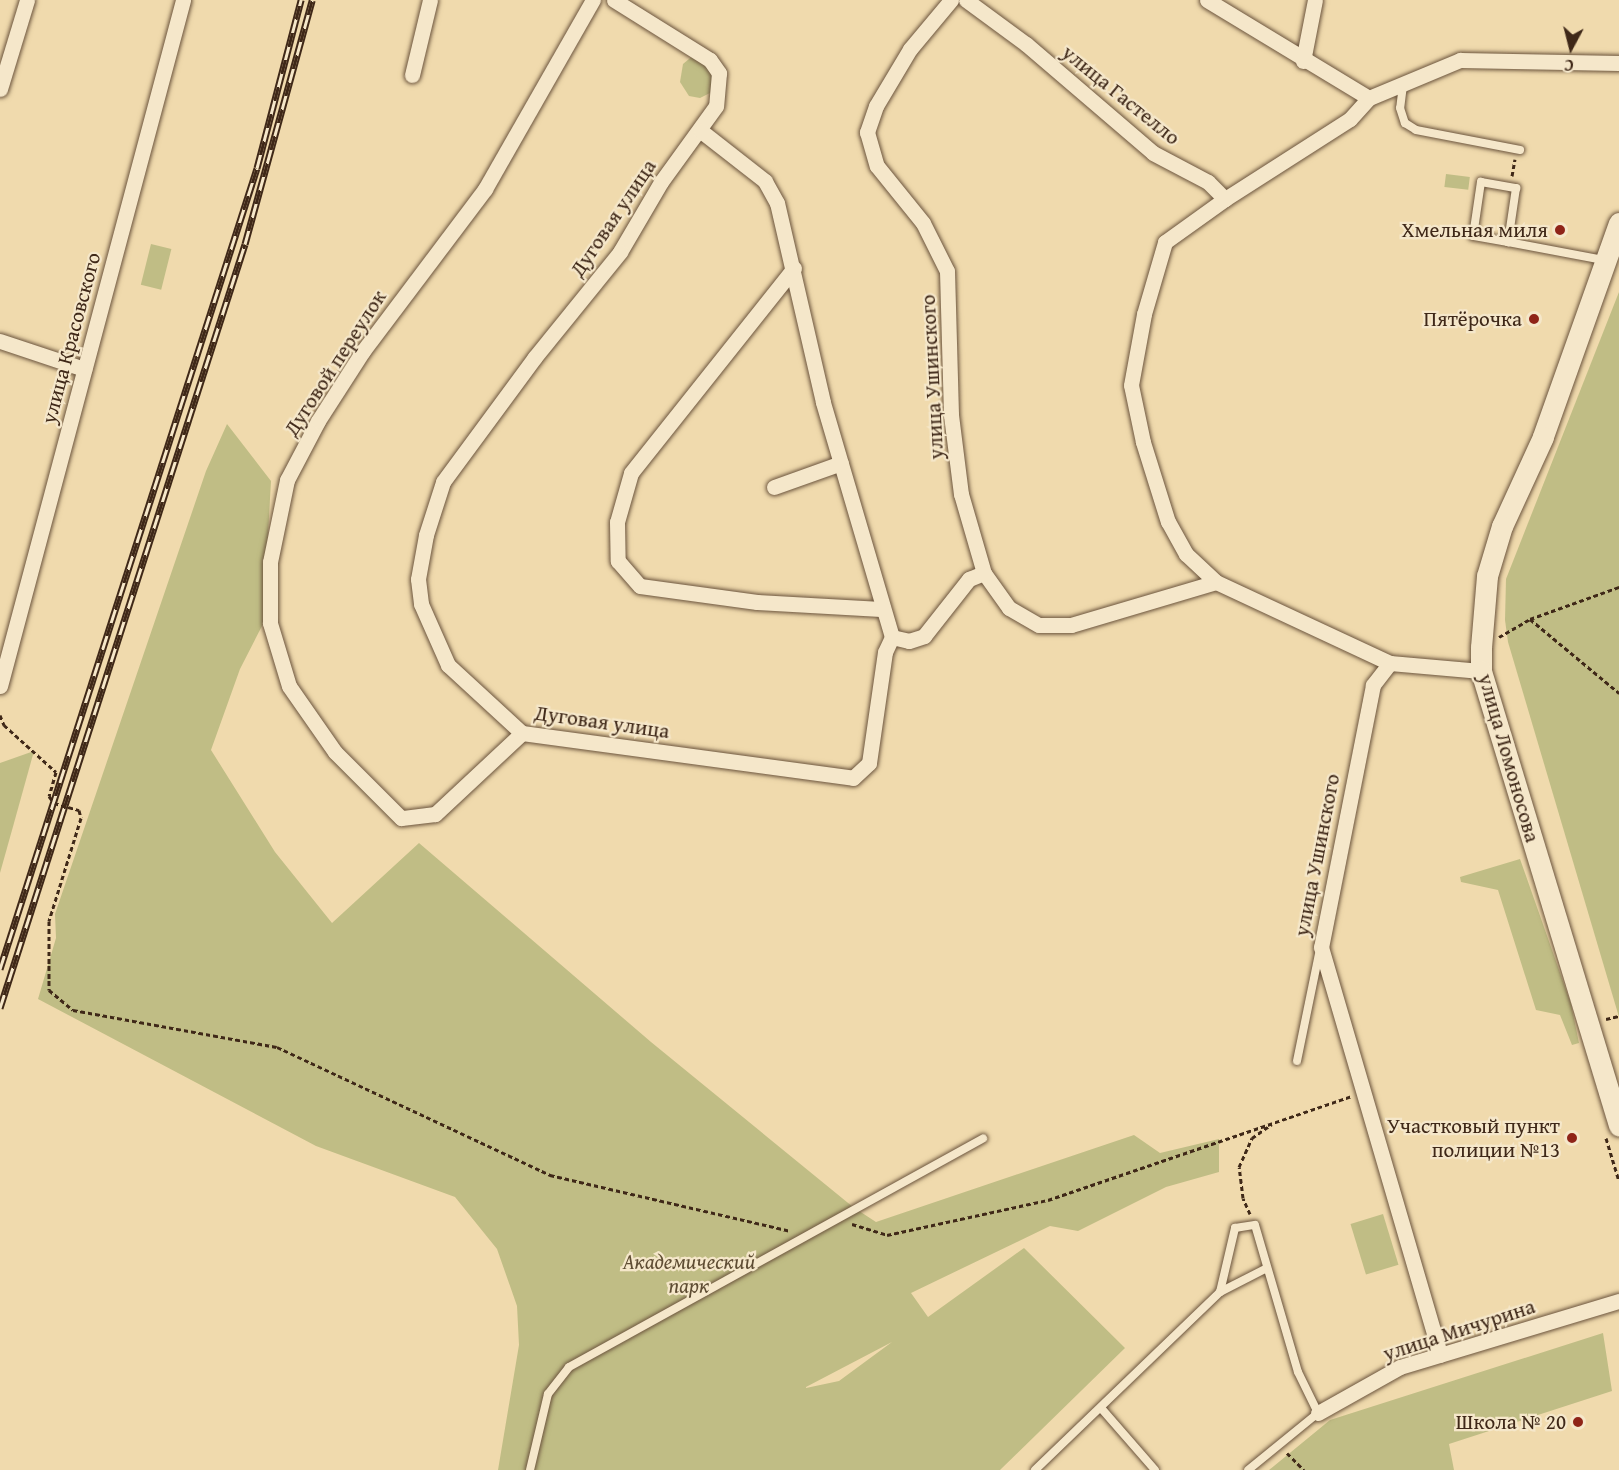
<!DOCTYPE html>
<html>
<head>
<meta charset="utf-8">
<style>
	body { margin:0 }
	#map { position:relative; width:1619px; height:1470px; overflow:hidden; background:#f0daad; font-family:"Gentium Book Plus",serif }
	div>[style] { position:absolute }
	[style*='--x'] { left:calc(var(--x)*1px); top:calc(var(--y)*1px); width:calc(var(--w)*1px); rotate:calc(var(--a)*1deg) }
	.green>* { inset:0; background:#c0bd85; transform-origin:0 0 }
	.path>* { height:3px; margin-top:-1.5px; transform-origin:0; background:repeating-linear-gradient(90deg,#3f2818 0 4.5px,transparent 0 7.5px) }
	.roads { filter:drop-shadow(0 0 2px #6b543d) drop-shadow(0 0 2px #6b543d) }
	.lane>* { height:8px; margin:-4px; padding:0 4px; transform-origin:4px; border-radius:4px; background:#f5e7ca }
	.street>* { height:15px; margin:-7.5px; padding:0 7.5px; transform-origin:7.5px; border-radius:7.5px; background:#f5e7ca }
	.secondary>* { height:21px; margin:-10.5px; padding:0 10.5px; transform-origin:10.5px; border-radius:10.5px; background:#f5e7ca }
	.rail>* { height:7px; margin-top:-3.5px; transform-origin:0; background:repeating-linear-gradient(90deg,#f5e7ca 0 14px,#3f2818 0 28px); box-sizing:border-box; border-block:2px solid #3f2818 }
	.dots>* { width:16px; height:16px; translate:-50% -50%; box-sizing:border-box; border:3px solid #f5e7ca; border-radius:50% }
	span { translate:-50% -50%; white-space:nowrap; text-align:center; line-height:1.15; -webkit-text-stroke:4.5px #f5e7ca; paint-order:stroke }
	.street-label { font-size:21px; color:#3f2818 }
	.poi-label { font-size:21px; color:#3f2818 }
	.right { translate:-100% -50%; text-align:right }
	.park-label { font-size:21px; color:#5f4d33; font-style:italic }
	.north { position:absolute; left:1541px; top:18px; width:60px; height:60px; -webkit-text-stroke:4px #f5e7ca; paint-order:stroke; rotate:187deg; font-size:16px; font-weight:700; line-height:24px; text-align:center; color:#3f2818 }
	.north::after { content:''; display:block; margin:auto; width:21px; height:27px; background:#3f2818; clip-path:polygon(50% 0,100% 100%,50% 72%,0 100%) }
</style>
</head>
<body>
<div id="map">
	<div class="green">
		<div style="clip-path:polygon(695px 54px,722px 64px,710px 93px,700px 98px,689px 96px,680px 82px,683px 64px)"></div>
		<div style="left:1446px;top:174px;width:24px;height:13px;rotate:7deg"></div>
		<div style="left:151px;top:244px;width:21px;height:42px;rotate:14deg"></div>
		<div style="clip-path:polygon(1619px 292px,1619px 1017px,1508px 642px,1505px 620px,1506px 579px)"></div>
		<div style="clip-path:polygon(evenodd,227px 424px,271px 481px,263px 624px,240px 669px,211px 750px,275px 852px,332px 923px,419px 843px,651px 1042px,853px 1207px,876px 1222px,1134px 1135px,1160px 1153px,1219px 1139px,1219px 1172px,1166px 1187px,1078px 1231px,1050px 1226px,911px 1293px,928px 1317px,1024px 1248px,1125px 1348px,1000px 1470px,498px 1470px,519px 1345px,517px 1306px,497px 1249px,455px 1197px,316px 1146px,38px 999px,56px 938px,55px 914px,206px 471px,227px 424px,892px 1342px,839px 1381px,806px 1388px,806px 1387px,892px 1342px)"></div>
		<div style="clip-path:polygon(34px 751px,14px 823px,0 873px,0 763px)"></div>
		<div style="clip-path:polygon(1520px 859px,1571px 1004px,1579px 1043px,1572px 1045px,1560px 1015px,1536px 1010px,1498px 890px,1461px 882px,1460px 877px)"></div>
		<div style="left:1383px;top:1214px;width:53px;height:34px;rotate:73deg"></div>
		<div style="clip-path:polygon(1603px 1333px,1612px 1391px,1449px 1444px,1454px 1470px,1269px 1470px,1330px 1420px)"></div>
	</div>
	<div class="path">
		<div style="--x:1512;--y:176;--w:17;--a:-80"></div>
		<div style="--x:1530;--y:619;--w:116;--a:39.7"></div>
		<div style="--x:1499;--y:637;--w:36;--a:-30"></div>
		<div style="--x:1530;--y:619;--w:95;--a:-19.8"></div>
		<div style="--x:0;--y:715;--w:11;--a:68"></div>
		<div style="--x:4;--y:725;--w:70;--a:42.1"></div>
		<div style="--x:56;--y:772;--w:25;--a:106"></div>
		<div style="--x:49;--y:796;--w:9;--a:54"></div>
		<div style="--x:54;--y:803;--w:26;--a:16"></div>
		<div style="--x:79;--y:810;--w:8;--a:76"></div>
		<div style="--x:81;--y:818;--w:108;--a:107.3"></div>
		<div style="--x:49;--y:921;--w:69;--a:90"></div>
		<div style="--x:49;--y:990;--w:31;--a:40"></div>
		<div style="--x:73;--y:1010;--w:207;--a:10.3"></div>
		<div style="--x:277;--y:1047;--w:302;--a:25.1"></div>
		<div style="--x:550;--y:1175;--w:246;--a:13.1"></div>
		<div style="--x:1606;--y:1019;--w:13;--a:-13"></div>
		<div style="--x:1606;--y:1138;--w:45;--a:73.2"></div>
		<div style="--x:1250;--y:1214;--w:17;--a:-114"></div>
		<div style="--x:1243;--y:1198;--w:31;--a:-97"></div>
		<div style="--x:1239;--y:1167;--w:32;--a:-66"></div>
		<div style="--x:1252;--y:1138;--w:24;--a:-35"></div>
		<div style="--x:852;--y:1224;--w:37;--a:17"></div>
		<div style="--x:887;--y:1235;--w:165;--a:-12.3"></div>
		<div style="--x:1048;--y:1200;--w:320;--a:-18.9"></div>
		<div style="--x:1287;--y:1453;--w:24;--a:45"></div>
	</div>
	<div class="roads">
		<div class="lane">
			<div style="--x:1403;--y:85;--w:23;--a:97"></div>
			<div style="--x:1400;--y:108;--w:16;--a:72"></div>
			<div style="--x:1405;--y:123;--w:13;--a:32"></div>
			<div style="--x:1416;--y:130;--w:106;--a:10.9"></div>
			<div style="--x:1508;--y:242;--w:36;--a:-170"></div>
			<div style="--x:1473;--y:236;--w:55;--a:-81.6"></div>
			<div style="--x:1481;--y:182;--w:36;--a:10"></div>
			<div style="--x:1516;--y:188;--w:55;--a:98.4"></div>
			<div style="--x:1508;--y:242;--w:97;--a:10.7"></div>
			<div style="--x:1297;--y:1061;--w:109;--a:-78.4"></div>
			<div style="--x:1220;--y:1292;--w:66;--a:-76.8"></div>
			<div style="--x:1235;--y:1228;--w:20;--a:-9"></div>
			<div style="--x:1255;--y:1225;--w:153;--a:73.7"></div>
			<div style="--x:1298;--y:1372;--w:46;--a:64"></div>
			<div style="--x:1318;--y:1413;--w:90;--a:140.8"></div>
			<div style="--x:1101;--y:1408;--w:82;--a:48.9"></div>
			<div style="--x:530;--y:1470;--w:78;--a:-76.7"></div>
			<div style="--x:548;--y:1394;--w:34;--a:-52"></div>
			<div style="--x:569;--y:1367;--w:473;--a:-28.9"></div>
			<div style="--x:1035;--y:1470;--w:257;--a:-43.9"></div>
			<div style="--x:1220;--y:1292;--w:51;--a:-27.1"></div>
		</div>
		<div class="street">
			<div style="--x:614;--y:0;--w:113;--a:32"></div>
			<div style="--x:710;--y:60;--w:16;--a:55"></div>
			<div style="--x:719;--y:73;--w:33;--a:95"></div>
			<div style="--x:716;--y:106;--w:94;--a:125.9"></div>
			<div style="--x:661;--y:182;--w:81;--a:120.4"></div>
			<div style="--x:620;--y:252;--w:135;--a:129"></div>
			<div style="--x:535;--y:357;--w:155;--a:126.4"></div>
			<div style="--x:443;--y:482;--w:56;--a:107.8"></div>
			<div style="--x:426;--y:535;--w:45;--a:100.3"></div>
			<div style="--x:418;--y:579;--w:25;--a:83"></div>
			<div style="--x:421;--y:604;--w:67;--a:66.1"></div>
			<div style="--x:448;--y:665;--w:100;--a:42.6"></div>
			<div style="--x:522;--y:733;--w:334;--a:7.7"></div>
			<div style="--x:853;--y:778;--w:22;--a:-43"></div>
			<div style="--x:869;--y:763;--w:112;--a:-81.8"></div>
			<div style="--x:885;--y:652;--w:17;--a:-65"></div>
			<div style="--x:892;--y:637;--w:245;--a:-106.4"></div>
			<div style="--x:823;--y:402;--w:204;--a:-103"></div>
			<div style="--x:777;--y:203;--w:25;--a:-119"></div>
			<div style="--x:765;--y:181;--w:81;--a:-142"></div>
			<div style="--x:951;--y:0;--w:64;--a:129.9"></div>
			<div style="--x:910;--y:49;--w:66;--a:120.8"></div>
			<div style="--x:876;--y:106;--w:28;--a:109"></div>
			<div style="--x:867;--y:132;--w:35;--a:74"></div>
			<div style="--x:877;--y:166;--w:73;--a:51.1"></div>
			<div style="--x:923;--y:223;--w:54;--a:63.4"></div>
			<div style="--x:947;--y:271;--w:144;--a:88.4"></div>
			<div style="--x:951;--y:415;--w:80;--a:82.8"></div>
			<div style="--x:961;--y:494;--w:82;--a:73.8"></div>
			<div style="--x:984;--y:573;--w:43;--a:54.5"></div>
			<div style="--x:1009;--y:608;--w:34;--a:30"></div>
			<div style="--x:1039;--y:625;--w:32;--a:0"></div>
			<div style="--x:1071;--y:625;--w:151;--a:-16.5"></div>
			<div style="--x:1216;--y:582;--w:192;--a:25"></div>
			<div style="--x:1390;--y:663;--w:91;--a:5"></div>
			<div style="--x:966;--y:0;--w:74;--a:36.3"></div>
			<div style="--x:1026;--y:44;--w:167;--a:40.6"></div>
			<div style="--x:1153;--y:153;--w:62;--a:27.8"></div>
			<div style="--x:1208;--y:182;--w:24;--a:45"></div>
			<div style="--x:1225;--y:199;--w:148;--a:-32.6"></div>
			<div style="--x:1350;--y:119;--w:28;--a:-48"></div>
			<div style="--x:1207;--y:0;--w:189;--a:31.2"></div>
			<div style="--x:1369;--y:98;--w:99;--a:-22.7"></div>
			<div style="--x:1460;--y:60;--w:159;--a:1.1"></div>
			<div style="--x:1303;--y:61;--w:62;--a:-78.9"></div>
			<div style="--x:412;--y:75;--w:77;--a:-76.5"></div>
			<div style="--x:0;--y:89;--w:93;--a:-73.1"></div>
			<div style="--x:794;--y:268;--w:262;--a:128.5"></div>
			<div style="--x:631;--y:473;--w:51;--a:105.9"></div>
			<div style="--x:617;--y:522;--w:39;--a:89"></div>
			<div style="--x:618;--y:561;--w:33;--a:49"></div>
			<div style="--x:640;--y:586;--w:118;--a:7.8"></div>
			<div style="--x:757;--y:602;--w:124;--a:3.2"></div>
			<div style="--x:0;--y:341;--w:89;--a:18.4"></div>
			<div style="--x:774;--y:487;--w:71;--a:-19.7"></div>
			<div style="--x:1216;--y:582;--w:41;--a:-137"></div>
			<div style="--x:1186;--y:554;--w:37;--a:-119"></div>
			<div style="--x:1168;--y:522;--w:84;--a:-107.4"></div>
			<div style="--x:1143;--y:442;--w:58;--a:-101.9"></div>
			<div style="--x:1131;--y:385;--w:72;--a:-79.6"></div>
			<div style="--x:1144;--y:314;--w:75;--a:-73.7"></div>
			<div style="--x:1165;--y:242;--w:74;--a:-35.6"></div>
			<div style="--x:892;--y:637;--w:17;--a:13"></div>
			<div style="--x:909;--y:641;--w:16;--a:-18"></div>
			<div style="--x:924;--y:636;--w:73;--a:-51.7"></div>
			<div style="--x:969;--y:579;--w:16;--a:-22"></div>
			<div style="--x:1390;--y:663;--w:28;--a:128"></div>
			<div style="--x:1373;--y:685;--w:267;--a:101.2"></div>
			<div style="--x:1321;--y:947;--w:425;--a:73.7"></div>
			<div style="--x:0;--y:686;--w:710;--a:-75.06"></div>
			<div style="--x:522;--y:733;--w:119;--a:137"></div>
			<div style="--x:435;--y:814;--w:34;--a:173"></div>
			<div style="--x:401;--y:818;--w:93;--a:-135"></div>
			<div style="--x:335;--y:752;--w:80;--a:-124.9"></div>
			<div style="--x:289;--y:686;--w:66;--a:-106.8"></div>
			<div style="--x:270;--y:623;--w:61;--a:-90"></div>
			<div style="--x:270;--y:562;--w:84;--a:-78.3"></div>
			<div style="--x:287;--y:480;--w:67;--a:-62.3"></div>
			<div style="--x:318;--y:421;--w:83;--a:-57.3"></div>
			<div style="--x:363;--y:351;--w:203;--a:-53"></div>
			<div style="--x:485;--y:189;--w:218;--a:-60.3"></div>
			<div style="--x:1318;--y:1413;--w:94;--a:-29.3"></div>
			<div style="--x:1400;--y:1367;--w:229;--a:-16.8"></div>
		</div>
		<div class="secondary">
			<div style="--x:1619;--y:223;--w:227;--a:109.6"></div>
			<div style="--x:1543;--y:437;--w:98;--a:114.7"></div>
			<div style="--x:1502;--y:526;--w:52;--a:106.7"></div>
			<div style="--x:1487;--y:576;--w:71;--a:94.8"></div>
			<div style="--x:1481;--y:647;--w:24;--a:90"></div>
			<div style="--x:1481;--y:671;--w:475;--a:73.1"></div>
		</div>
	</div>
	<div class="rail">
		<div style="--x:0;--y:969;--w:841;--a:-72.21"></div>
		<div style="--x:257;--y:168;--w:174;--a:-75.3"></div>
		<div style="--x:0;--y:1008;--w:802;--a:-72.22"></div>
		<div style="--x:245;--y:244;--w:253;--a:-74.6"></div>
	</div>
	<div class="dots">
		<div style="left:1560px;top:230px;background:#8f2418"></div>
		<div style="left:1534px;top:319px;background:#8f2418"></div>
		<div style="left:1572px;top:1138px;background:#8f2418"></div>
		<div style="left:1578px;top:1422px;background:#8f2418"></div>
	</div>
	<div class="street-label">
		<span style="left:1121px;top:95px;rotate:39deg">улица Гастелло</span>
		<span style="left:613px;top:218px;rotate:-56deg">Дуговая улица</span>
		<span style="left:71px;top:338px;rotate:-75deg">улица Красовского</span>
		<span style="left:335px;top:363px;rotate:-57deg">Дуговой переулок</span>
		<span style="left:932px;top:377px;rotate:-93deg">улица Ушинского</span>
		<span style="left:602px;top:722px;rotate:8deg">Дуговая улица</span>
		<span style="left:1509px;top:758px;rotate:74deg">улица Ломоносова</span>
		<span style="left:1317px;top:855px;rotate:-79deg">улица Ушинского</span>
		<span style="left:1459px;top:1330px;rotate:-18deg">улица Мичурина</span>
	</div>
	<div class="poi-label">
		<span class="right" style="left:1548px;top:230px">Хмельная миля</span>
		<span class="right" style="left:1522px;top:319px">Пятёрочка</span>
		<span class="right" style="left:1560px;top:1138px">Участковый пункт<br>полиции №13</span>
		<span class="right" style="left:1566px;top:1422px">Школа № 20</span>
	</div>
	<div class="park-label">
		<span style="left:689px;top:1274px">Академический<br>парк</span>
	</div>
	<div class="north">С</div>
</div>
</body>
</html>
